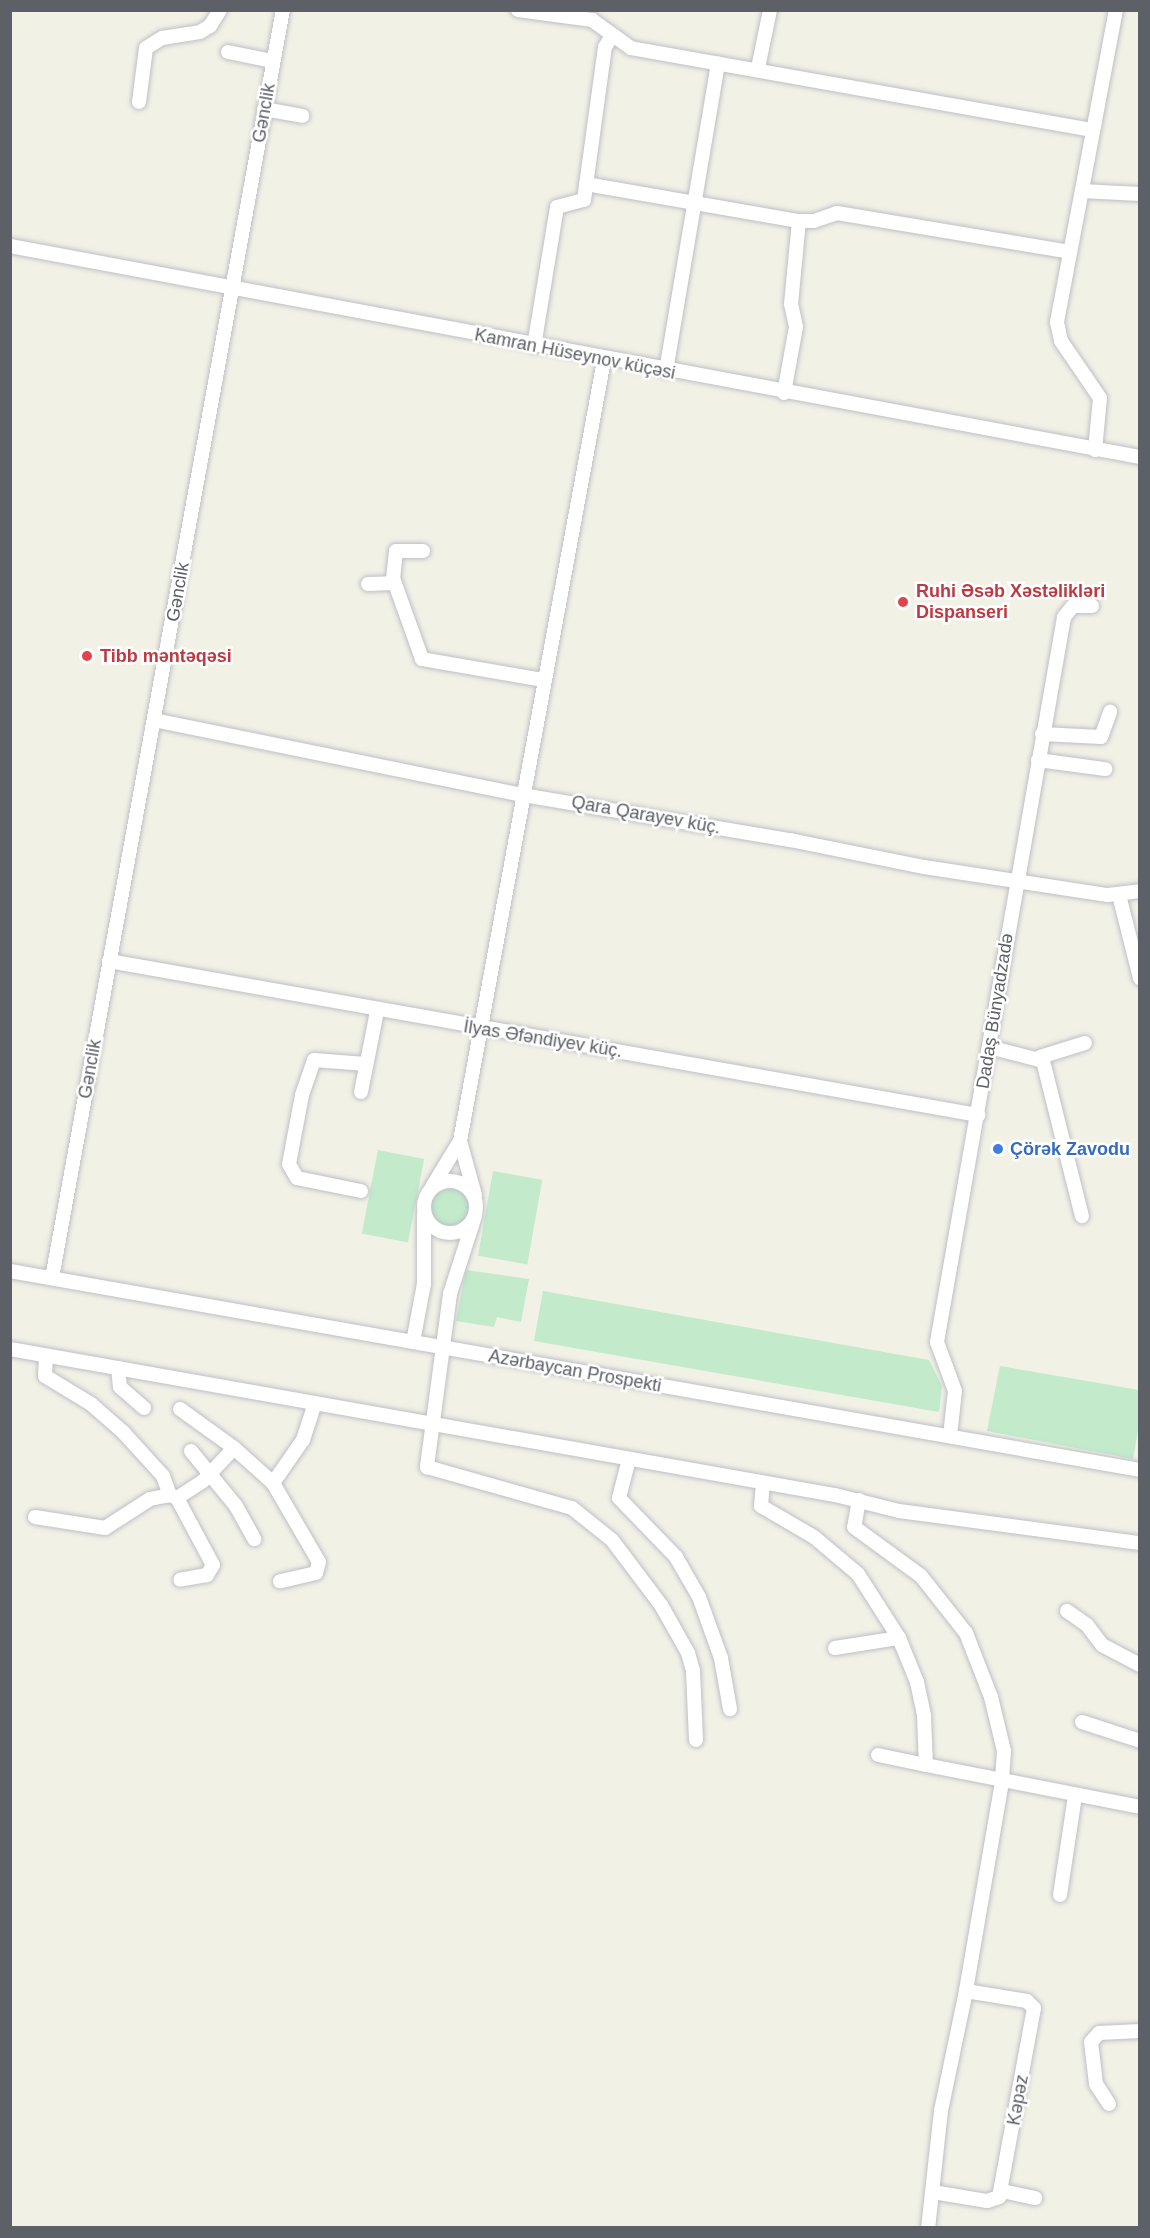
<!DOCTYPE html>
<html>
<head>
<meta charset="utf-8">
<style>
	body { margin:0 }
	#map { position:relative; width:1150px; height:2238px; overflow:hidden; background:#f1f1e6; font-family:Arial,sans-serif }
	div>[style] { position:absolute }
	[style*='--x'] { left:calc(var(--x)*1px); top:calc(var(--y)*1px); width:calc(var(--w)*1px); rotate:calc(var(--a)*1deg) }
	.green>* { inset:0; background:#c2eacb; transform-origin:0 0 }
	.round { border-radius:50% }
	.roads { filter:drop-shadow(0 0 2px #bebfc6) drop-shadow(0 0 2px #bebfc6) }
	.minor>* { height:14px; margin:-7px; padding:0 7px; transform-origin:7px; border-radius:7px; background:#fff }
	.minor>.ring { margin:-7px; padding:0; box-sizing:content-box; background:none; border:14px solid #fff; border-radius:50% }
	.dots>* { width:16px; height:16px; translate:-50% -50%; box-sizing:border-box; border:3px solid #fff; border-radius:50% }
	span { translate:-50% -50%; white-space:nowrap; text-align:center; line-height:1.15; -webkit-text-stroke:5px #fff; paint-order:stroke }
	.street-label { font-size:18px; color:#5e6068 }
	.health-label { font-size:18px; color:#be3a42; font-weight:700 }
	.left { translate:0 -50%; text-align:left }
	.shop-label { font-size:18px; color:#366cbe; font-weight:700 }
	.frame { position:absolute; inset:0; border:12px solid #5e6068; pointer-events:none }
</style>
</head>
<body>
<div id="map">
	<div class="green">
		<div style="left:378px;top:1150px;width:47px;height:85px;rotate:11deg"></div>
		<div style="left:493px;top:1171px;width:50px;height:86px;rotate:10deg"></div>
		<div class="round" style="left:431px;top:1189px;width:38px;height:38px"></div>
		<div style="clip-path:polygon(466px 1270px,529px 1279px,521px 1322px,497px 1317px,494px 1327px,456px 1321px)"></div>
		<div style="clip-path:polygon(543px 1291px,929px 1360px,942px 1386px,939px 1412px,534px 1341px)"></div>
		<div style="clip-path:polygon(1000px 1366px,1139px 1390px,1139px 1425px,1133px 1459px,987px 1431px)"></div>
	</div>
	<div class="roads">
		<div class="minor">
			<div style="--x:518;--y:10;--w:75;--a:7.7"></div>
			<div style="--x:592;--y:20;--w:48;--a:35.7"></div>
			<div style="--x:631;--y:48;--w:469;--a:10.1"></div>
			<div style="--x:228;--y:52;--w:46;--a:11.3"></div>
			<div style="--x:758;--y:68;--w:59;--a:-78.3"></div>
			<div style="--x:139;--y:102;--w:54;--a:-82.6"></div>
			<div style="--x:146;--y:48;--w:19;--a:-32"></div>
			<div style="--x:162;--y:38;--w:38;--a:-9"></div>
			<div style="--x:200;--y:32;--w:12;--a:-31"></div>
			<div style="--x:210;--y:26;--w:19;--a:-58"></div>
			<div style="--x:264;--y:109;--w:39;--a:10"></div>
			<div style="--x:586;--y:184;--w:216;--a:9.9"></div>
			<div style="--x:799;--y:221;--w:15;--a:0"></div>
			<div style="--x:814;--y:221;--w:24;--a:-19"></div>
			<div style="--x:837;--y:213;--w:236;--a:9.5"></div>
			<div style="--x:1082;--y:191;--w:58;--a:3"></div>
			<div style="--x:10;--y:246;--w:1150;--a:10.58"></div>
			<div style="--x:534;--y:346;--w:141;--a:-80.6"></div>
			<div style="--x:557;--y:207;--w:28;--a:-15"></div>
			<div style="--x:584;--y:200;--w:154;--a:-82.2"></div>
			<div style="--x:605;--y:47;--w:13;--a:-58"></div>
			<div style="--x:666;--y:371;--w:312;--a:-80.4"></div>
			<div style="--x:784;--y:393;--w:67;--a:-79.7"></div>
			<div style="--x:796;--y:327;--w:24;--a:-102"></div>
			<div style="--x:791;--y:304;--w:83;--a:-84.5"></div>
			<div style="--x:1095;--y:450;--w:52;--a:-84.5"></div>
			<div style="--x:1100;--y:398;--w:69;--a:-124.4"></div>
			<div style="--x:1061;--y:341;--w:19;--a:-102"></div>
			<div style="--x:1057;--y:322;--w:318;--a:-79.3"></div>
			<div style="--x:423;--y:551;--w:27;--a:180"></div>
			<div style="--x:396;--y:551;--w:27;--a:96"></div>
			<div style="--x:393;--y:578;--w:86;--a:70.3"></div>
			<div style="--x:422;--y:659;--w:124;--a:9.8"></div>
			<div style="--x:368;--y:584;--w:25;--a:-2"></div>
			<div style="--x:154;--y:720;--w:377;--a:11.5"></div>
			<div style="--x:523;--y:795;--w:271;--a:9.6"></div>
			<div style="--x:790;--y:840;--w:137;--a:11.4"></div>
			<div style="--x:924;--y:867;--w:186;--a:8.7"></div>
			<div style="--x:1108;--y:895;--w:32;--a:-7"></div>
			<div style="--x:1042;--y:734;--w:59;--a:2.9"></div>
			<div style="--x:1101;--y:737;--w:27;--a:-70"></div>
			<div style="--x:1038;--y:760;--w:68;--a:7.7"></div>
			<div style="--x:1119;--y:895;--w:86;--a:75.8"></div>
			<div style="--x:109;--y:961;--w:883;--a:10.05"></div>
			<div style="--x:989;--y:1047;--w:56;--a:14.5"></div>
			<div style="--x:1043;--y:1061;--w:160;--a:75.9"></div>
			<div style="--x:1040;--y:1057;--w:47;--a:-17.3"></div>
			<div style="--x:361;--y:1092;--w:83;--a:-78.8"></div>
			<div style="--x:460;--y:1141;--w:794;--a:-79.55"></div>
			<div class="ring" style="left:424px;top:1181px;width:38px;height:38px"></div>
			<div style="--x:432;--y:1187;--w:54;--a:-58.7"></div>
			<div style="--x:460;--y:1141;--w:56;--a:74.5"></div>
			<div style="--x:361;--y:1191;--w:65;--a:-168.5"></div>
			<div style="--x:297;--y:1178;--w:16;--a:-120"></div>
			<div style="--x:289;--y:1164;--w:70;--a:-79.3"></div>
			<div style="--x:302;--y:1095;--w:37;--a:-71"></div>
			<div style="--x:314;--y:1060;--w:52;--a:4.4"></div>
			<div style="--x:475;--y:1216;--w:82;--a:107.8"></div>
			<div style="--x:450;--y:1294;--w:175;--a:97.6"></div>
			<div style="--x:427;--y:1467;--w:151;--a:15.8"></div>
			<div style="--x:572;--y:1508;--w:51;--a:38.7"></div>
			<div style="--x:612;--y:1540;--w:81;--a:53"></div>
			<div style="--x:661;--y:1605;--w:55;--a:60.6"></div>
			<div style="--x:688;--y:1653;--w:19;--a:74"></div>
			<div style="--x:693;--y:1671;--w:69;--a:87.5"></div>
			<div style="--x:10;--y:1271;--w:1147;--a:9.99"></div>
			<div style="--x:52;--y:1278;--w:1289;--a:-79.68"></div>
			<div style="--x:413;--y:1342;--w:59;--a:-79.3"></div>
			<div style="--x:424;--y:1284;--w:70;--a:-90"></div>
			<div style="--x:10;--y:1349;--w:838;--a:10.04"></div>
			<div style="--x:835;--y:1495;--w:66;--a:14"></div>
			<div style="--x:899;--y:1511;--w:243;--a:7.6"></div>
			<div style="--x:46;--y:1356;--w:20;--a:93"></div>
			<div style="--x:45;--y:1376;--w:54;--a:31.3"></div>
			<div style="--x:91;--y:1404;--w:43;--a:41.2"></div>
			<div style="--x:123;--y:1432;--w:59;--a:47.7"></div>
			<div style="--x:163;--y:1476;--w:20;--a:70"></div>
			<div style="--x:170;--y:1495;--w:8;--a:23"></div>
			<div style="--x:177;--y:1498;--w:31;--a:-33"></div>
			<div style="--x:203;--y:1481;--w:45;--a:-46.8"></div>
			<div style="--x:234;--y:1448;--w:52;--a:41.9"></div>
			<div style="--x:273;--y:1483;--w:52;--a:-55.1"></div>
			<div style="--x:303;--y:1440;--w:38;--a:-72"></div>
			<div style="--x:118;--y:1368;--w:19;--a:84"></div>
			<div style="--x:120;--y:1387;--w:32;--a:41"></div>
			<div style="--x:180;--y:1409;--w:67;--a:35.8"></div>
			<div style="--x:950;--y:1436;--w:45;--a:-83.7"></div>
			<div style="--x:955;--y:1391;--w:52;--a:-110.2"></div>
			<div style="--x:937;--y:1342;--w:736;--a:-80.06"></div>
			<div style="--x:1064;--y:617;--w:14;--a:-51"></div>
			<div style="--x:1073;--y:606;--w:19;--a:0"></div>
			<div style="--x:191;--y:1451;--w:71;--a:50.7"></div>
			<div style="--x:236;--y:1506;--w:38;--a:61"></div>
			<div style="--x:629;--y:1459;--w:40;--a:104.4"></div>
			<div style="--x:619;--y:1498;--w:82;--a:46"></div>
			<div style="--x:676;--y:1557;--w:46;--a:60.1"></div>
			<div style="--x:699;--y:1597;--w:65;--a:70.2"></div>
			<div style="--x:721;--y:1658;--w:52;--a:80"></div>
			<div style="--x:273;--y:1483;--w:91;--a:59.8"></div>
			<div style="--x:319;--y:1562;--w:11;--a:105"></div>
			<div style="--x:316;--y:1573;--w:37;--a:167"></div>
			<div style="--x:763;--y:1483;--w:23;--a:95"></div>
			<div style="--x:761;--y:1506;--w:61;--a:30.3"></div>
			<div style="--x:814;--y:1537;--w:57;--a:40.1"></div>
			<div style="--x:858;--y:1574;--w:76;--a:57.4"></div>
			<div style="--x:899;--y:1638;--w:48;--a:67.8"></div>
			<div style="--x:917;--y:1682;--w:35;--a:78"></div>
			<div style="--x:924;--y:1716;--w:49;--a:87.7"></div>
			<div style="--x:926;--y:1765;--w:218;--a:11.1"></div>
			<div style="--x:177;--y:1498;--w:76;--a:61.8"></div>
			<div style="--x:213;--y:1565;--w:12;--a:121"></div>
			<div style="--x:207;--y:1575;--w:27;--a:170"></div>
			<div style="--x:859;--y:1500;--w:27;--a:100"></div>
			<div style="--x:854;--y:1527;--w:83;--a:36.2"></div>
			<div style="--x:921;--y:1576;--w:73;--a:51.7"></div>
			<div style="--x:966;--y:1633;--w:69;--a:68.7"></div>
			<div style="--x:991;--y:1697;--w:56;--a:76.5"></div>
			<div style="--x:1004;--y:1751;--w:31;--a:94"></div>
			<div style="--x:1002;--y:1782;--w:212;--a:99.8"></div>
			<div style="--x:966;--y:1991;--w:123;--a:101.8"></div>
			<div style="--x:941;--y:2111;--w:118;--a:96.3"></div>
			<div style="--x:35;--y:1517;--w:71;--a:8.9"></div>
			<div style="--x:105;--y:1528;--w:54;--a:-32.8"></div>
			<div style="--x:150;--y:1499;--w:20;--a:-11"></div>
			<div style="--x:1067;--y:1611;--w:24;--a:35"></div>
			<div style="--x:1087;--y:1625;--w:25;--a:53"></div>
			<div style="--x:1102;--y:1645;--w:43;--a:27.8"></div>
			<div style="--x:835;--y:1648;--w:65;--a:-8.9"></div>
			<div style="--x:1082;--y:1722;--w:61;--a:18.1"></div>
			<div style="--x:878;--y:1755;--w:49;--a:11.8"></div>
			<div style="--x:1060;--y:1895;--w:100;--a:-81.4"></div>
			<div style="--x:1109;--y:2104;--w:24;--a:-123"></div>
			<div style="--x:1096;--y:2084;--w:42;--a:-96.8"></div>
			<div style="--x:1091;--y:2042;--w:12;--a:-48"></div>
			<div style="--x:1099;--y:2033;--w:41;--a:-2.8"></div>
			<div style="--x:1002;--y:2191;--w:34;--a:12"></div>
			<div style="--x:933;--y:2192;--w:55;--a:9.5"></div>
			<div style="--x:987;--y:2201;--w:13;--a:-18"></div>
			<div style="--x:999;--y:2197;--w:192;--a:-79.5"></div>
			<div style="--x:1034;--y:2008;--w:10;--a:-135"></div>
			<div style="--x:1027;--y:2001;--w:62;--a:-170.7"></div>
		</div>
	</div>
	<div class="dots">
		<div style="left:903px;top:602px;background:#e0444e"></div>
		<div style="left:87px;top:656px;background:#e0444e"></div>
		<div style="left:998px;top:1149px;background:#3f7fe0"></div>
	</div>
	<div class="street-label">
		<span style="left:264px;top:113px;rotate:-80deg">Gənclik</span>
		<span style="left:575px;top:354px;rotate:11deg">Kamran Hüseynov küçəsi</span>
		<span style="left:178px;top:592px;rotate:-80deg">Gənclik</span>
		<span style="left:646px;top:815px;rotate:10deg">Qara Qarayev küç.</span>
		<span style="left:995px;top:1011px;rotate:-81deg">Dadaş Bünyadzadə</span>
		<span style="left:543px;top:1039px;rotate:9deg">İlyas Əfəndiyev küç.</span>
		<span style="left:90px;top:1069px;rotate:-80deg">Gənclik</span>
		<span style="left:575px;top:1371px;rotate:10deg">Azərbaycan Prospekti</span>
		<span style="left:1018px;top:2100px;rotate:-80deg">Kəpəz</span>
	</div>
	<div class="health-label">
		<span class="left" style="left:916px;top:602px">Ruhi Əsəb Xəstəlikləri<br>Dispanseri</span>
		<span class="left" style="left:100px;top:656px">Tibb məntəqəsi</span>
	</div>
	<div class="shop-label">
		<span class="left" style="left:1010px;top:1149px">Çörək Zavodu</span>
	</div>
	<div class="frame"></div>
</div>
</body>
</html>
